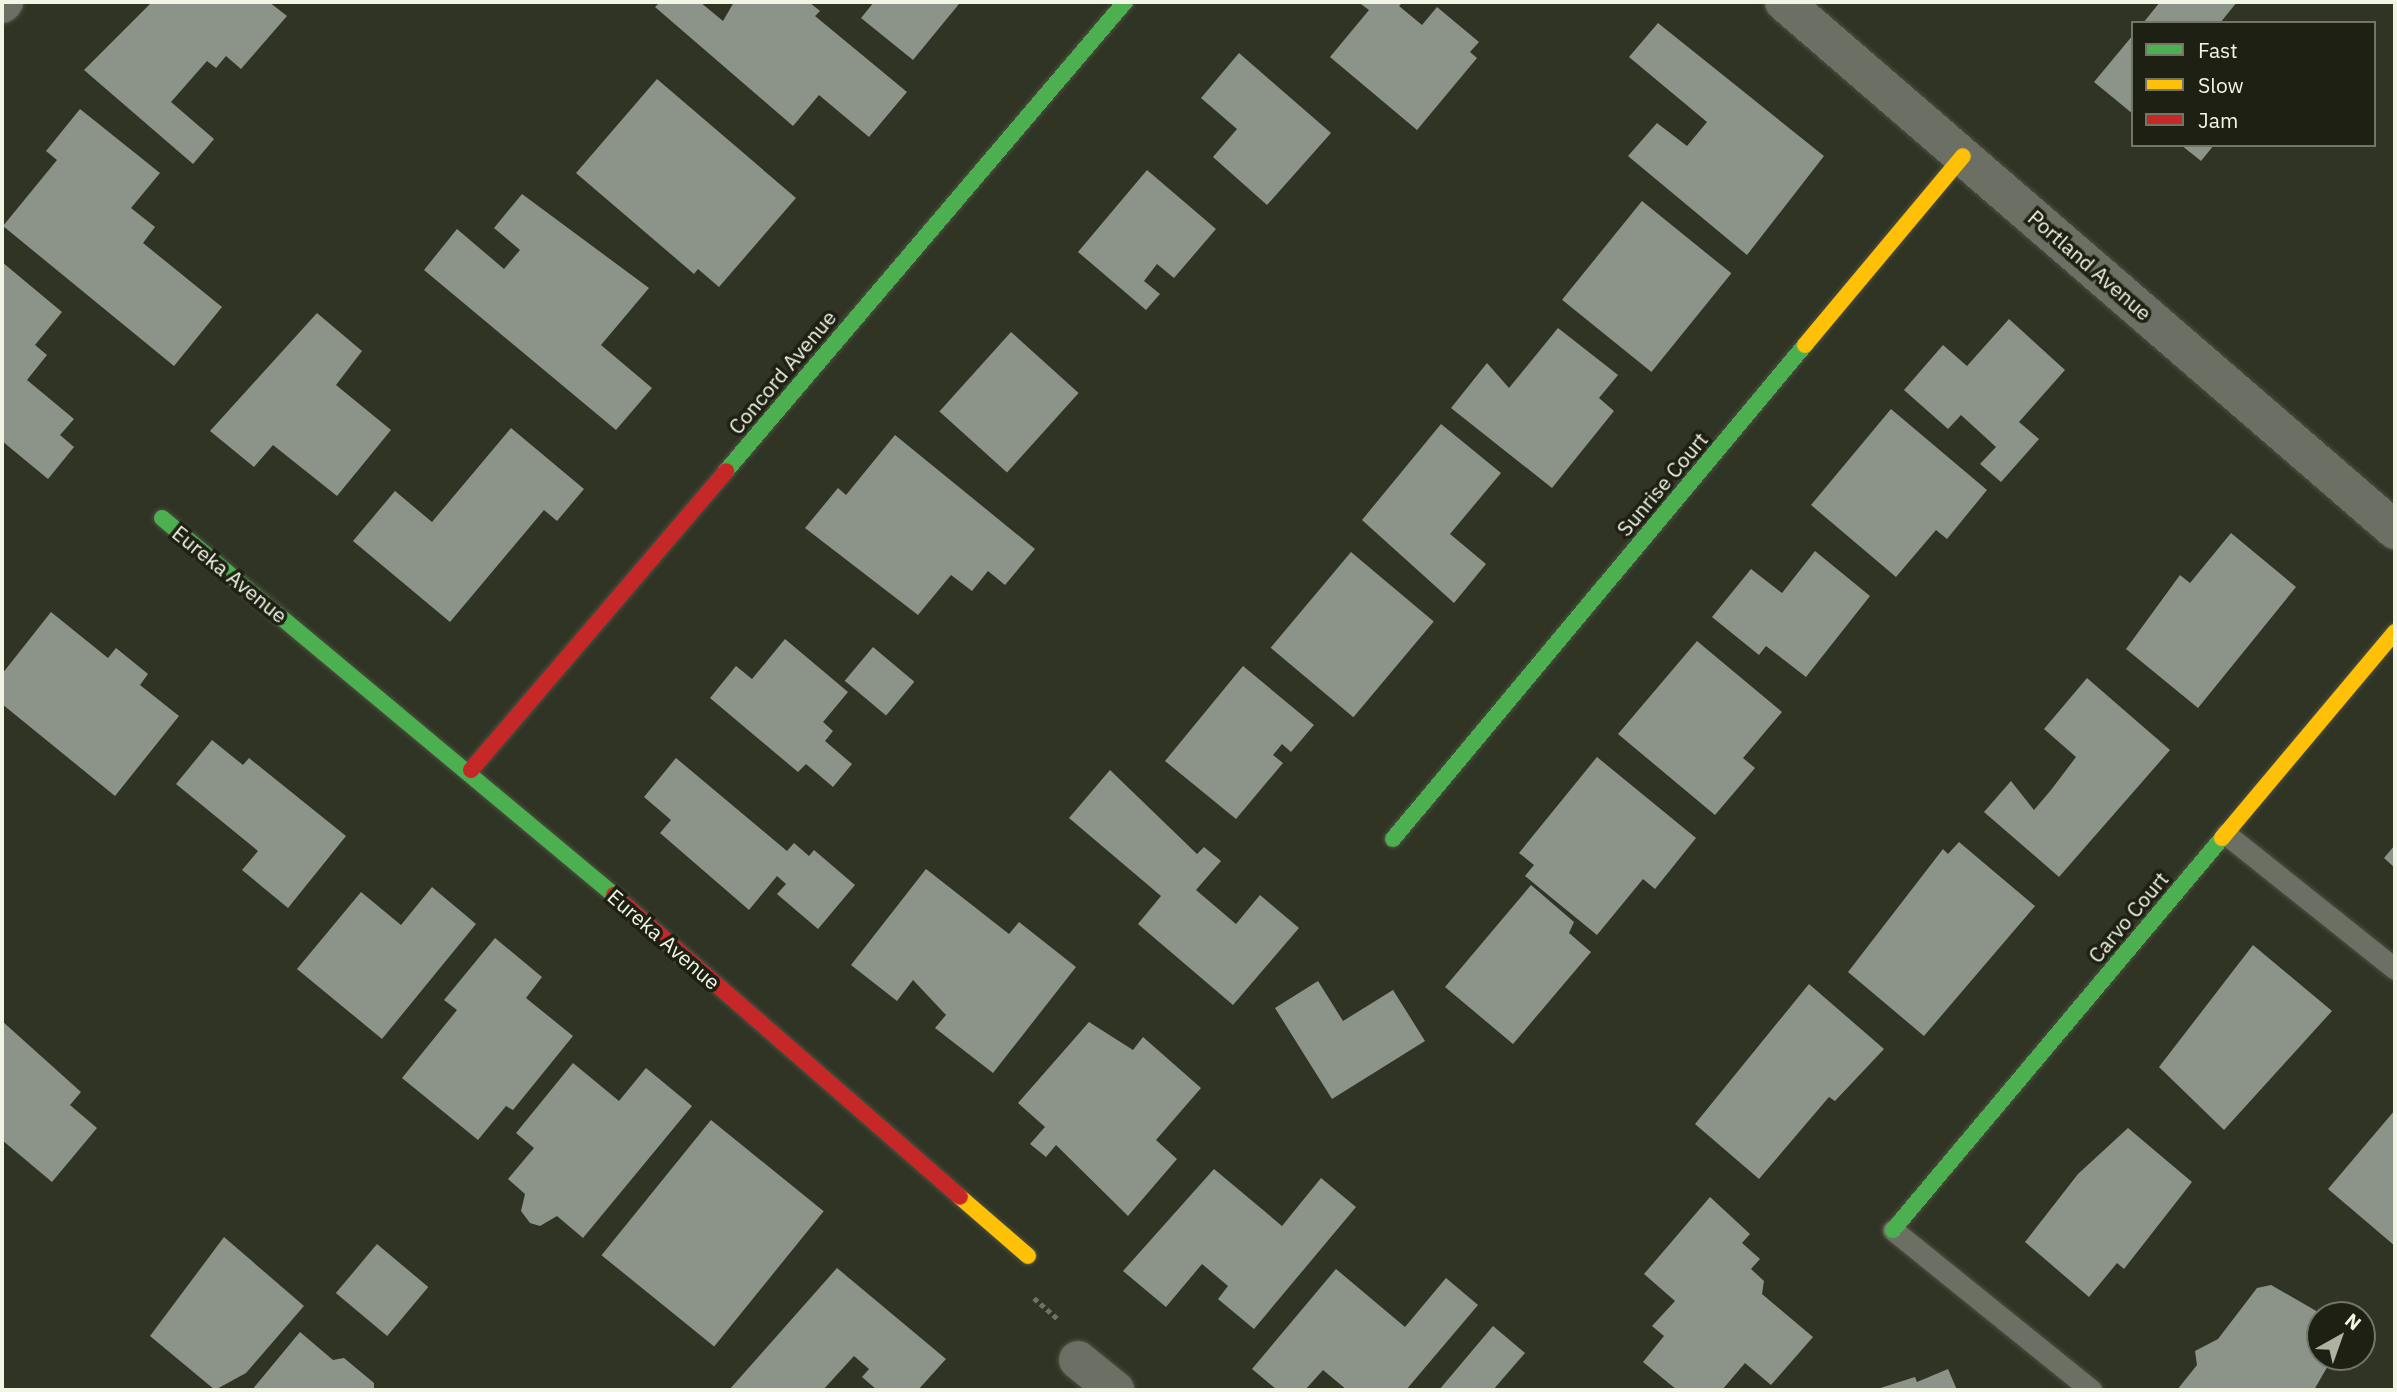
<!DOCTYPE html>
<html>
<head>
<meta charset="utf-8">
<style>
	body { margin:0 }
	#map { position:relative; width:2397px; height:1392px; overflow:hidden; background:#303424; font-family:"IBM Plex Sans",sans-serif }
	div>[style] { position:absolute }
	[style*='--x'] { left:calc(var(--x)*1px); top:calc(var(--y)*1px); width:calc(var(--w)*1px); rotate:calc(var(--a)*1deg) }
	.building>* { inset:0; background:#8c9489; transform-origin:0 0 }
	.path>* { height:4.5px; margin-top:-2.25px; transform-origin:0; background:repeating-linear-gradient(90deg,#6e7166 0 5px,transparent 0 8.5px) }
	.roads { filter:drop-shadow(0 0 2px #4b4f41) drop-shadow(0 0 2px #4b4f41) }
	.lane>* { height:21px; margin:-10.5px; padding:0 10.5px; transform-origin:10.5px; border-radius:10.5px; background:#6c7064 }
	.street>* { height:38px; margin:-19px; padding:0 19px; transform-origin:19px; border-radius:19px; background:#6c7064 }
	.fast>* { height:16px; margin:-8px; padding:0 8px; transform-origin:8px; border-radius:8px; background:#4caf50 }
	.slow>* { height:16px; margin:-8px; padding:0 8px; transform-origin:8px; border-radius:8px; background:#ffc107 }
	.jam>* { height:16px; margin:-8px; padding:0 8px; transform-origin:8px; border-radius:8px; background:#c62828 }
	span { translate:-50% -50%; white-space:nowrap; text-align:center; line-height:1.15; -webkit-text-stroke:7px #1d2013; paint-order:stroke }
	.street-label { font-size:21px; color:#f1f6e4 }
	.frame { position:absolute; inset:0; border:4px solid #f1f6e4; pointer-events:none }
	.legend { position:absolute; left:2131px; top:21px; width:245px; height:126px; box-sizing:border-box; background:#1d2013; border:2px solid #727667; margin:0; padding:9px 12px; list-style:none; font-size:21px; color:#f1f6e4 }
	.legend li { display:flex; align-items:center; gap:14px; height:35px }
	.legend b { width:35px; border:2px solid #727667 }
	.north { position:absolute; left:2306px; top:1301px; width:70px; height:70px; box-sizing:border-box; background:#1d2013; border:2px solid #727667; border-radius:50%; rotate:40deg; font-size:19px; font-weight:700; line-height:28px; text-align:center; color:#f1f6e4 }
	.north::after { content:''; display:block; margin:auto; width:24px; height:32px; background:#adb2a1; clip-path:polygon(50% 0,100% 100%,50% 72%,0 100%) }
</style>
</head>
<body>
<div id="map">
	<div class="building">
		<div style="clip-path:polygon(152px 2px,269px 2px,287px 16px,241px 69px,226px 56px,216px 68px,207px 61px,171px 102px,214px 139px,193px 164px,84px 70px)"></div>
		<div style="clip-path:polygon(660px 2px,700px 2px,723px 21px,734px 2px,809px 2px,820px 11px,815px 16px,907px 92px,869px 137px,819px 95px,793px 126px,655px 7px)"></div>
		<div style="clip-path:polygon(874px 2px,956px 2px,959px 4px,913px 60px,861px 18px)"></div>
		<div style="clip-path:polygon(1358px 2px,1403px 2px,1399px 6px,1422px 25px,1437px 7px,1479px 42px,1470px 52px,1477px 58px,1417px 130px,1330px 57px,1369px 10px)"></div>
		<div style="clip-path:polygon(2160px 2px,2237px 2px,2220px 23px,2143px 23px)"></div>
		<div style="clip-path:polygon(1658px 23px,1824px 156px,1747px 255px,1628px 156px,1657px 123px,1687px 146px,1707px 122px,1629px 57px)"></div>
		<div style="clip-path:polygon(2133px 35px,2133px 114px,2094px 82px)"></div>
		<div style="clip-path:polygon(1239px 53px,1331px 133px,1267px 205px,1213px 157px,1237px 129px,1201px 98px)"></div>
		<div style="clip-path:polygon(657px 79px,796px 198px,719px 287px,698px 269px,694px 274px,576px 173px)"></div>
		<div style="clip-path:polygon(80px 109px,160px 173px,131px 208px,155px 227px,143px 243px,222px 307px,174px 366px,3px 226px,57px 160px,46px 151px)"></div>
		<div style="clip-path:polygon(2181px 145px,2214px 145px,2201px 161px)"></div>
		<div style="clip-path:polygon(1147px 170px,1216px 229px,1174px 278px,1157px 264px,1144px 281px,1160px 294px,1146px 310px,1078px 252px)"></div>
		<div style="clip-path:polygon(522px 194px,649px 288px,601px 345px,652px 388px,616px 430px,424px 270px,457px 229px,504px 269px,520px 250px,494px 228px)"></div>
		<div style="left:1642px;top:201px;width:115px;height:127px;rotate:39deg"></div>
		<div style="clip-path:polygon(2px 262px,62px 312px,35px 345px,47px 355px,27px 380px,74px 419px,60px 435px,74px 447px,48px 479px,2px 441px)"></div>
		<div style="clip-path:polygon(317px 313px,362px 351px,336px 385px,391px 430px,337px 496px,273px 445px,254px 467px,210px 431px)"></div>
		<div style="clip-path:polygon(2009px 319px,2065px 370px,2019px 422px,2039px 439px,2001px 482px,1980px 464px,1996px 447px,1961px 415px,1948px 429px,1904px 390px,1943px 345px,1967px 366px)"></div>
		<div style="clip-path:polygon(1558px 328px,1618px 375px,1599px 398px,1614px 411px,1552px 488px,1451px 408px,1487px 363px,1509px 388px)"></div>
		<div style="left:1011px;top:332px;width:91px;height:107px;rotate:42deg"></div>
		<div style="clip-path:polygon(1891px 409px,1987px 490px,1947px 539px,1936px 530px,1896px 577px,1811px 505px)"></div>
		<div style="clip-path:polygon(1441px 424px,1501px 473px,1450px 534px,1486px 564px,1454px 603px,1362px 520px)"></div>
		<div style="clip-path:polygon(511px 428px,584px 489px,557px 521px,544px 510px,450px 622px,353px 541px,395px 491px,432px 522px)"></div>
		<div style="clip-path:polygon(895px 435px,1035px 549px,1005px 585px,988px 571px,972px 591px,951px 575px,918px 615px,805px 528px,838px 488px,846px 495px)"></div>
		<div style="clip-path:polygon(2231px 533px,2296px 587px,2198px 708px,2126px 649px,2180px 575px,2190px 583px)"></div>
		<div style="clip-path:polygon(1815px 551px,1870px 596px,1806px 677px,1766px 646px,1759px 655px,1712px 617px,1751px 569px,1782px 593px)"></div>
		<div style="left:1351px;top:552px;width:108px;height:125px;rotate:40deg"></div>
		<div style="clip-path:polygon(51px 612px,108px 658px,116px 648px,148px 674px,140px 685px,179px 716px,115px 796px,2px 704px,2px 674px)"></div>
		<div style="clip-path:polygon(785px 639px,848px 692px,823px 722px,833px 731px,825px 741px,852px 764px,833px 787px,806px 764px,798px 772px,710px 698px,736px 666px,752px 679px)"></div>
		<div style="clip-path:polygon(1697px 641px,1782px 712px,1743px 758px,1755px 768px,1715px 815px,1618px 734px)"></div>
		<div style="left:873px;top:647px;width:54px;height:44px;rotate:40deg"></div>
		<div style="clip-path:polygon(1243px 666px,1314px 725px,1291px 752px,1282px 744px,1273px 755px,1283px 763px,1236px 819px,1165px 761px)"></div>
		<div style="clip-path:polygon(2087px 678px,2170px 750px,2059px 877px,1984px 812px,2011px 781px,2034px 810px,2051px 790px,2076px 757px,2044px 729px)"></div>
		<div style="clip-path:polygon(212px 740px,243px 765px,249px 758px,346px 836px,288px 908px,242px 870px,258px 851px,176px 784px)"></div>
		<div style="clip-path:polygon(1597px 757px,1696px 838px,1655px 889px,1643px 879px,1597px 935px,1525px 876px,1534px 865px,1519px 853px)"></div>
		<div style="clip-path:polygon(676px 758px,787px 851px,794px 843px,809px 856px,814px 850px,855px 885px,818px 929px,777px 894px,786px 884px,777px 876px,749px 910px,660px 833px,671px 820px,644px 797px)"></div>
		<div style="clip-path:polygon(1110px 770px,1197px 854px,1204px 847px,1221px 861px,1196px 890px,1236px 924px,1260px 895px,1299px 928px,1233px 1005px,1138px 924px,1161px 896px,1069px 818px)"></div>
		<div style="clip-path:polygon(1959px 842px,2035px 906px,1924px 1036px,1848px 972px,1943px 849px,1948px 854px)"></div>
		<div style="clip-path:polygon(2395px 845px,2395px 868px,2384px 858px)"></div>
		<div style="clip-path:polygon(926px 869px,1009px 934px,1019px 922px,1076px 967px,993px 1073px,935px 1028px,946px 1015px,913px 980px,897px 1001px,851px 965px)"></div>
		<div style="clip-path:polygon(1531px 885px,1574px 922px,1569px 933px,1591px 952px,1513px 1044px,1445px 987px)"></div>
		<div style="clip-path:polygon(432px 887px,476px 924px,382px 1039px,297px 969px,361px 892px,401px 925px)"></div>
		<div style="clip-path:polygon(495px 938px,542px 977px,526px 998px,573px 1036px,513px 1110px,506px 1106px,478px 1140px,402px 1078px,457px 1010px,444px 1000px)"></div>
		<div style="clip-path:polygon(2253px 945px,2332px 1011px,2224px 1130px,2159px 1067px)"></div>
		<div style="clip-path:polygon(1318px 981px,1343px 1021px,1393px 990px,1425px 1041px,1332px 1099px,1275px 1008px)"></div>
		<div style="clip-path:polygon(1809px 984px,1884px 1049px,1835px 1101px,1829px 1097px,1759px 1179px,1695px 1124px)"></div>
		<div style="clip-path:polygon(2px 1021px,81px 1092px,70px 1105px,97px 1128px,52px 1182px,2px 1140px)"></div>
		<div style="clip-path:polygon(1089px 1022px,1133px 1050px,1143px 1037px,1201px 1088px,1156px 1140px,1177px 1159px,1128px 1216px,1056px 1145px,1046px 1157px,1030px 1144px,1045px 1127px,1018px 1103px)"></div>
		<div style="clip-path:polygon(573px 1063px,619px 1101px,646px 1068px,692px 1106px,583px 1238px,557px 1216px,540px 1226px,530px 1223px,521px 1211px,525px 1194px,508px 1179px,534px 1148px,516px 1133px)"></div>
		<div style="clip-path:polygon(2395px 1110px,2395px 1246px,2328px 1189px)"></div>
		<div style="left:711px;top:1120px;width:145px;height:174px;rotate:39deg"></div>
		<div style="clip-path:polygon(2128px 1128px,2192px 1182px,2124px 1269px,2117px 1263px,2089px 1297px,2025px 1242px,2078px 1174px)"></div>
		<div style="clip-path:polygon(1214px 1169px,1282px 1226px,1321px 1178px,1356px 1207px,1254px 1329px,1218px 1299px,1228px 1286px,1202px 1264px,1166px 1307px,1123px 1271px)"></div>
		<div style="clip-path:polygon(1710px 1197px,1750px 1234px,1742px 1243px,1760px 1259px,1751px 1269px,1764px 1281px,1762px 1294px,1813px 1337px,1771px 1385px,1745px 1363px,1722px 1390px,1677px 1390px,1643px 1362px,1664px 1336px,1652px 1326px,1675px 1301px,1644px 1274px)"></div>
		<div style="clip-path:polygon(224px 1237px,304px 1306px,246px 1373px,215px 1390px,150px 1336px)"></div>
		<div style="left:377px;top:1244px;width:67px;height:64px;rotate:40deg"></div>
		<div style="clip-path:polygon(837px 1268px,946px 1359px,918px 1390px,877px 1390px,862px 1377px,869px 1369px,854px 1356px,823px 1390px,729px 1390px)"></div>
		<div style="clip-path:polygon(1336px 1269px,1405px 1327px,1446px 1278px,1478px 1305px,1406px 1390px,1347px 1390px,1323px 1370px,1305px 1390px,1277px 1390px,1252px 1369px)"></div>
		<div style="clip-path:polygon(2271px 1285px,2318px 1312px,2320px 1357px,2333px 1357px,2314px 1390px,2177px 1390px,2197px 1365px,2195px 1351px,2218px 1339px,2257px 1288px)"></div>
		<div style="clip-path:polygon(1493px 1326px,1525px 1353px,1493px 1390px,1439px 1390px)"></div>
		<div style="clip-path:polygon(300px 1332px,333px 1360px,344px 1358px,374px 1383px,374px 1390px,252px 1390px)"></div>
		<div style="clip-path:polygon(1948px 1369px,1957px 1390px,1874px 1390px,1915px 1377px,1917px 1382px)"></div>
	</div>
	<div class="path">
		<div style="--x:1034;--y:1298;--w:33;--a:41"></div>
	</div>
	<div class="roads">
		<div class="lane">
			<div style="--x:2226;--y:834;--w:216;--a:38.6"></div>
			<div style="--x:1893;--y:1230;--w:255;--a:38.9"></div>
		</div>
		<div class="street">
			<div style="--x:1784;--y:2;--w:808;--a:40.83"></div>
			<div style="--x:2;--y:4;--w:3;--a:-45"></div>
			<div style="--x:1078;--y:1360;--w:48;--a:39"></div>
		</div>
		<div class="fast">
			<div style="--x:726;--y:471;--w:616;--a:-49.61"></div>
			<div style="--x:162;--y:518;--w:589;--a:39.83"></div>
			<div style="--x:1393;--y:839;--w:643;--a:-50.17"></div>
			<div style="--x:1893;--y:1230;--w:512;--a:-49.99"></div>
		</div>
		<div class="slow">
			<div style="--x:1805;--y:345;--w:246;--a:-50.1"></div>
			<div style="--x:2222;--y:838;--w:269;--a:-50"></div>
			<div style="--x:960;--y:1197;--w:90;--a:40.9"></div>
		</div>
		<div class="jam">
			<div style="--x:471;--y:770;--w:393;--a:-49.5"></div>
			<div style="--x:614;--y:895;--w:459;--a:41.1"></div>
		</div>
	</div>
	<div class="street-label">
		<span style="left:2090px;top:265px;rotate:41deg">Portland Avenue</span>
		<span style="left:782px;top:372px;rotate:-50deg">Concord Avenue</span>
		<span style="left:1662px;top:484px;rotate:-50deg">Sunrise Court</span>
		<span style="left:230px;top:574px;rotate:39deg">Eureka Avenue</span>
		<span style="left:2128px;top:917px;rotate:-50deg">Carvo Court</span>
		<span style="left:664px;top:939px;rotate:41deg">Eureka Avenue</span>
	</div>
	<div class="frame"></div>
	<ul class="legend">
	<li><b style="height:9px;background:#4caf50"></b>Fast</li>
	<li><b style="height:9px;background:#ffc107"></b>Slow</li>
	<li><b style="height:9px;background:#c62828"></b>Jam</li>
	</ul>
	<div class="north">N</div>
</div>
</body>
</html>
